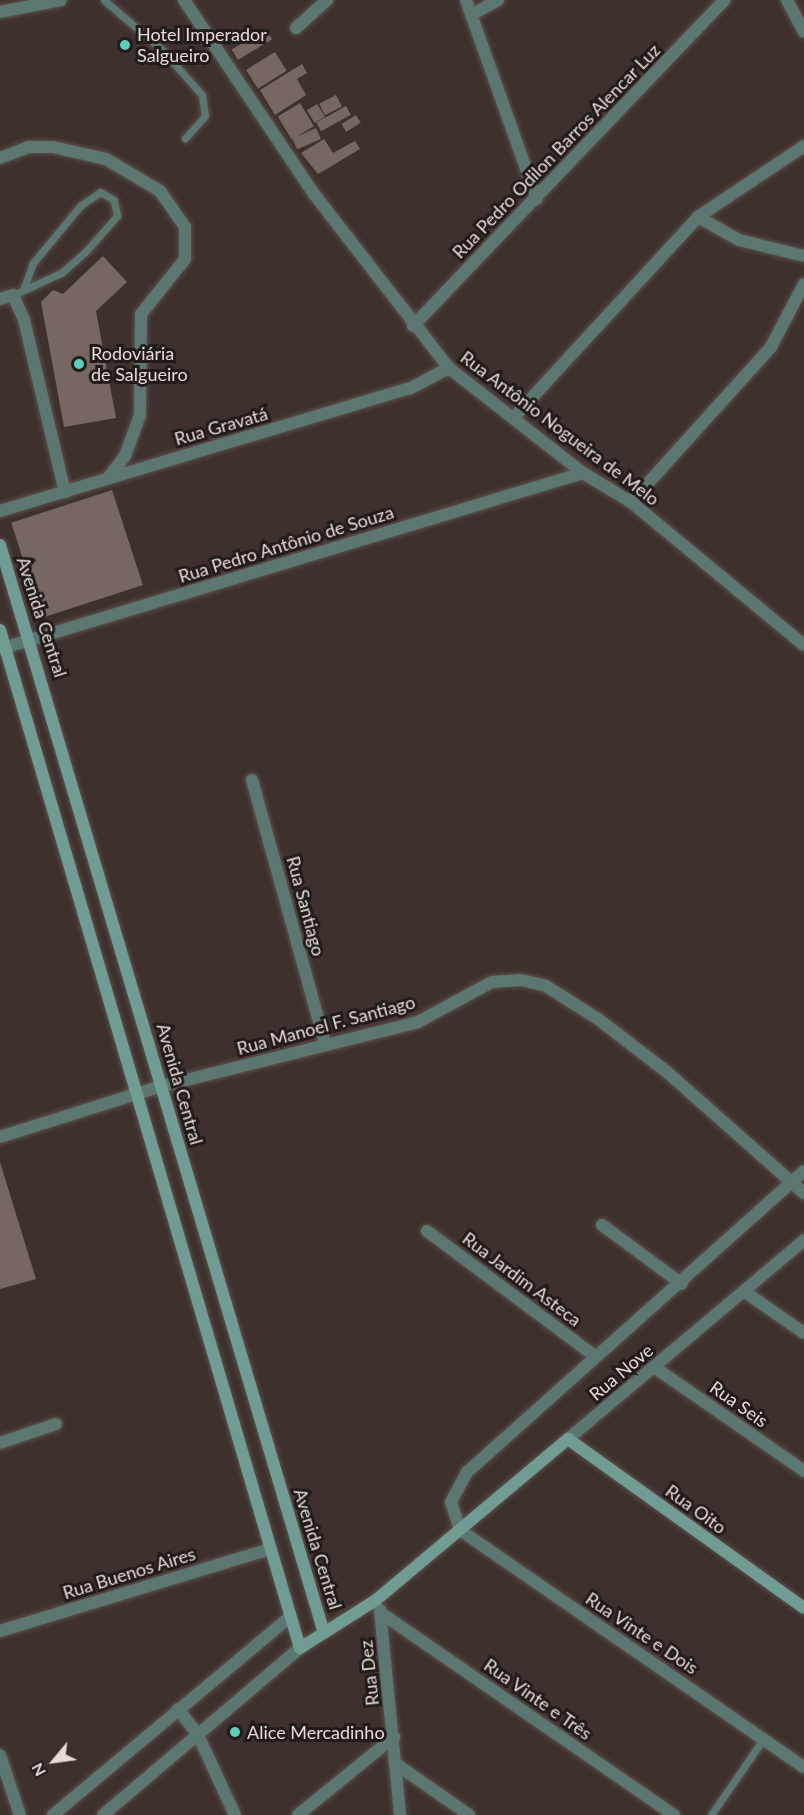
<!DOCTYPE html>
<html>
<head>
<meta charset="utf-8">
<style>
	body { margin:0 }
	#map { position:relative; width:804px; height:1815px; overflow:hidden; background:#3e312d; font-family:Lato,sans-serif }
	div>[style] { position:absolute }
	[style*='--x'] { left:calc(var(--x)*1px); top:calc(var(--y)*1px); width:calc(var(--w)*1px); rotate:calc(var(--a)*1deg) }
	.building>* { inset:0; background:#766763; transform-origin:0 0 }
	.roads { filter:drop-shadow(0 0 2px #5c504c) drop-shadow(0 0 2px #5c504c) }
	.lane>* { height:7px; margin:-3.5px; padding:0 3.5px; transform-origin:3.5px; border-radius:3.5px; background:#5c7771 }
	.street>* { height:12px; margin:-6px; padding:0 6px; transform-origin:6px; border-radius:6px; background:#5c7771 }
	.secondary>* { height:12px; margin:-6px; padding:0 6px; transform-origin:6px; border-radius:6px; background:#709c93 }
	.dots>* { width:16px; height:16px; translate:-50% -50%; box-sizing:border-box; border:3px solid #211b19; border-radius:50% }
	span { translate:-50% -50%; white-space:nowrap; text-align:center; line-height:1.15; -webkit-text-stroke:6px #211b19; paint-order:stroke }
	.poi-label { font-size:18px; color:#e5dcda }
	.left { translate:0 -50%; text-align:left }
	.street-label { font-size:18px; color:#e5dcda }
	.north { position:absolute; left:24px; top:1731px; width:60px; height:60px; -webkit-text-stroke:4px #211b19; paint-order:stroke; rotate:241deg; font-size:16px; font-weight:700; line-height:24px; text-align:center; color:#e5dcda }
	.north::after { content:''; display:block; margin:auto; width:21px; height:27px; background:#e5dcda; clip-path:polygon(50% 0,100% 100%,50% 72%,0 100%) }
</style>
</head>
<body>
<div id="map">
	<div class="building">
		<div style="left:266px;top:29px;width:12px;height:40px;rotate:59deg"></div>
		<div style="left:275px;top:52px;width:22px;height:34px;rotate:58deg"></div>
		<div style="clip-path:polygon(302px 64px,307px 73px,297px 79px,306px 95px,275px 115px,260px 90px)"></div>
		<div style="left:336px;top:95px;width:13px;height:19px;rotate:63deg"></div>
		<div style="left:300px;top:103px;width:27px;height:26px;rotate:59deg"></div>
		<div style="left:317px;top:104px;width:15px;height:12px;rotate:58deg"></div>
		<div style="left:346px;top:106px;width:10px;height:34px;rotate:61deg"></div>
		<div style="left:356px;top:115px;width:9px;height:17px;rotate:58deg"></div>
		<div style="left:316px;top:128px;width:12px;height:26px;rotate:66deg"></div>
		<div style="clip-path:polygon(324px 139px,333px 153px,355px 141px,360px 149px,318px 174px,301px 153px)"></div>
		<div style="clip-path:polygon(103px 256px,127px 282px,96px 311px,116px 418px,64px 427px,41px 302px,53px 290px,63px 294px)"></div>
		<div style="left:112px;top:490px;width:100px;height:106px;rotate:72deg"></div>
		<div style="clip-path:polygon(0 1162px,36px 1279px,0 1289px)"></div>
	</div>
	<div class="roads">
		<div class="lane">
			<div style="--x:104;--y:0;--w:78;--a:40.8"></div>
			<div style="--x:163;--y:51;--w:59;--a:48.4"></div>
			<div style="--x:202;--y:95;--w:21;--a:82"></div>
			<div style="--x:205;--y:116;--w:30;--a:132"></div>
			<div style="--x:13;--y:295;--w:53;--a:-24.6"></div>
			<div style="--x:61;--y:273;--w:33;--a:-41"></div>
			<div style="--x:86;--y:251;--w:47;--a:-48.5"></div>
			<div style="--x:117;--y:216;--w:16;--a:-101"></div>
			<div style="--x:114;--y:200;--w:16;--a:-150"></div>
			<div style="--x:100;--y:192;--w:24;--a:145"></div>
			<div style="--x:80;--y:206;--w:74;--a:129.5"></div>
			<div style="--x:33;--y:263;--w:27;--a:110"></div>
			<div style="--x:711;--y:1815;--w:93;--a:-55.5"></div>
		</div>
		<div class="street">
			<div style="--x:184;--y:0;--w:234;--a:56.2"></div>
			<div style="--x:314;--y:194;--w:220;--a:52.2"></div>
			<div style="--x:449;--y:368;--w:170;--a:38.1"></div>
			<div style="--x:583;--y:473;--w:56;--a:31.1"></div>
			<div style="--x:631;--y:502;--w:224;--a:39.6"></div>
			<div style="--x:466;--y:0;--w:211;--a:70.4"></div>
			<div style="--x:787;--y:0;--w:36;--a:62"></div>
			<div style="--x:0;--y:12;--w:62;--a:-11.1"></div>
			<div style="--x:471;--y:15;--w:31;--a:-29"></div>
			<div style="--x:296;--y:28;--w:42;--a:-42.1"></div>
			<div style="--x:0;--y:158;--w:30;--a:-21"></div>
			<div style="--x:28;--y:147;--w:25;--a:0"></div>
			<div style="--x:53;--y:147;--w:54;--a:12.8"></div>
			<div style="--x:106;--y:159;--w:63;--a:30.7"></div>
			<div style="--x:160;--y:191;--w:44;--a:55.2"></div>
			<div style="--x:185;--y:227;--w:32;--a:90"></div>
			<div style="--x:185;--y:259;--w:70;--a:128.7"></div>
			<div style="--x:141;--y:314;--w:101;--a:90.6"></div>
			<div style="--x:140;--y:415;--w:44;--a:110.1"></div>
			<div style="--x:125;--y:456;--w:29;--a:128"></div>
			<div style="--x:698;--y:217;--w:47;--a:29.3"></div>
			<div style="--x:739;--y:240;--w:67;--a:13.8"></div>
			<div style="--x:0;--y:299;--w:14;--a:-17"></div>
			<div style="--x:13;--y:295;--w:27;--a:66"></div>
			<div style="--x:24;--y:320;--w:177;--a:76.6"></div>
			<div style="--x:413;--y:326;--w:451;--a:-46.3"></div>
			<div style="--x:516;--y:415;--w:269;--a:-47.4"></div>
			<div style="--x:698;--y:217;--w:128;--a:-33.8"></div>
			<div style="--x:631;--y:502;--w:209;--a:-47.9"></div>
			<div style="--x:771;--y:347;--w:71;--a:-62.4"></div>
			<div style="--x:0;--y:511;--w:429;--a:-16.7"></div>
			<div style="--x:411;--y:388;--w:43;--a:-27.8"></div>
			<div style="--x:0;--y:649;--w:609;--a:-16.8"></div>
			<div style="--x:252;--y:780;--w:273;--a:74.5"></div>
			<div style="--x:0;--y:1137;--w:170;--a:-17.5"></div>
			<div style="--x:162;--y:1086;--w:264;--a:-14"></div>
			<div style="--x:418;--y:1022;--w:84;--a:-28.4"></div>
			<div style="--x:492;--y:982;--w:29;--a:-4"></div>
			<div style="--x:521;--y:980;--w:26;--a:13"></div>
			<div style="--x:546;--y:986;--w:62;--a:32.4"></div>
			<div style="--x:598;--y:1019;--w:87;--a:37.5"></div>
			<div style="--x:667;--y:1072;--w:183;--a:41.5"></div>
			<div style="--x:804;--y:1171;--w:452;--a:138.2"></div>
			<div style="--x:467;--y:1472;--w:34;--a:118"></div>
			<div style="--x:451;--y:1502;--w:29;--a:72"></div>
			<div style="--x:460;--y:1530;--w:418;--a:34.6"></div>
			<div style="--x:602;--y:1225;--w:99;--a:36.4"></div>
			<div style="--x:427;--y:1231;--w:209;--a:36.7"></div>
			<div style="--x:745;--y:1292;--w:72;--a:34.8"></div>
			<div style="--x:654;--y:1367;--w:183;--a:34.7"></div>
			<div style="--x:568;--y:1439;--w:309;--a:-40.1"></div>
			<div style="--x:0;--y:1443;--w:59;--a:-18.7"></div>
			<div style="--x:380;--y:1610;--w:206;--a:84.4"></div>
			<div style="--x:381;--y:1613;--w:356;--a:34.6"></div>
			<div style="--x:0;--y:1631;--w:279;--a:-16.9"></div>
			<div style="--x:178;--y:1709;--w:33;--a:52"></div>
			<div style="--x:198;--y:1735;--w:88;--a:65.2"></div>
			<div style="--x:0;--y:1755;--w:63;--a:71.6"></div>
			<div style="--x:396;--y:1764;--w:89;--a:34.9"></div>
			<div style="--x:53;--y:1815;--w:307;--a:-39.9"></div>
			<div style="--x:103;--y:1815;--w:258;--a:-40.3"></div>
			<div style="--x:298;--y:1815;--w:124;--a:-39.1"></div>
		</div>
		<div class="secondary">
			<div style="--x:0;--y:545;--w:1135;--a:73.42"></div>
			<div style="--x:0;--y:630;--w:1061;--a:73.58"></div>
			<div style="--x:300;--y:1648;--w:90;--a:-32.3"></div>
			<div style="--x:376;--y:1600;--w:251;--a:-40"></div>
			<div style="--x:568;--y:1439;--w:290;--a:35.6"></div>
		</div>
	</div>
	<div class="dots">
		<div style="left:125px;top:45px;background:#5bcebc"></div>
		<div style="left:79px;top:364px;background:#5bcebc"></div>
		<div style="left:235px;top:1732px;background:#5bcebc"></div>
	</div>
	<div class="poi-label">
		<span class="left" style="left:137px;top:45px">Hotel Imperador<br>Salgueiro</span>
		<span class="left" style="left:91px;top:364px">Rodoviária<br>de Salgueiro</span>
		<span class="left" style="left:247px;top:1732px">Alice Mercadinho</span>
	</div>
	<div class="street-label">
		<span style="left:556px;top:151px;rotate:-46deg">Rua Pedro Odilon Barros Alencar Luz</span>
		<span style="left:221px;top:426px;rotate:-16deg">Rua Gravatá</span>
		<span style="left:560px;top:428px;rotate:37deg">Rua Antônio Nogueira de Melo</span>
		<span style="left:286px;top:544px;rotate:-17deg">Rua Pedro Antônio de Souza</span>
		<span style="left:42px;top:617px;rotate:72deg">Avenida Central</span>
		<span style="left:306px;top:906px;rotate:75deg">Rua Santiago</span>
		<span style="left:326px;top:1025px;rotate:-15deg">Rua Manoel F. Santiago</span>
		<span style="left:180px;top:1084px;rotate:74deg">Avenida Central</span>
		<span style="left:522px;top:1279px;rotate:37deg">Rua Jardim Asteca</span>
		<span style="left:621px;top:1372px;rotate:-40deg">Rua Nove</span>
		<span style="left:739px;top:1404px;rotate:35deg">Rua Seis</span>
		<span style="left:696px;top:1509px;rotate:36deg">Rua Oito</span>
		<span style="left:318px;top:1549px;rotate:73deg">Avenida Central</span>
		<span style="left:129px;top:1573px;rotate:-17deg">Rua Buenos Aires</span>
		<span style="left:642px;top:1633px;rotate:34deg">Rua Vinte e Dois</span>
		<span style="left:369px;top:1673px;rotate:-96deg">Rua Dez</span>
		<span style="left:538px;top:1699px;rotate:35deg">Rua Vinte e Três</span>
	</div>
	<div class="north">N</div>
</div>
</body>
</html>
